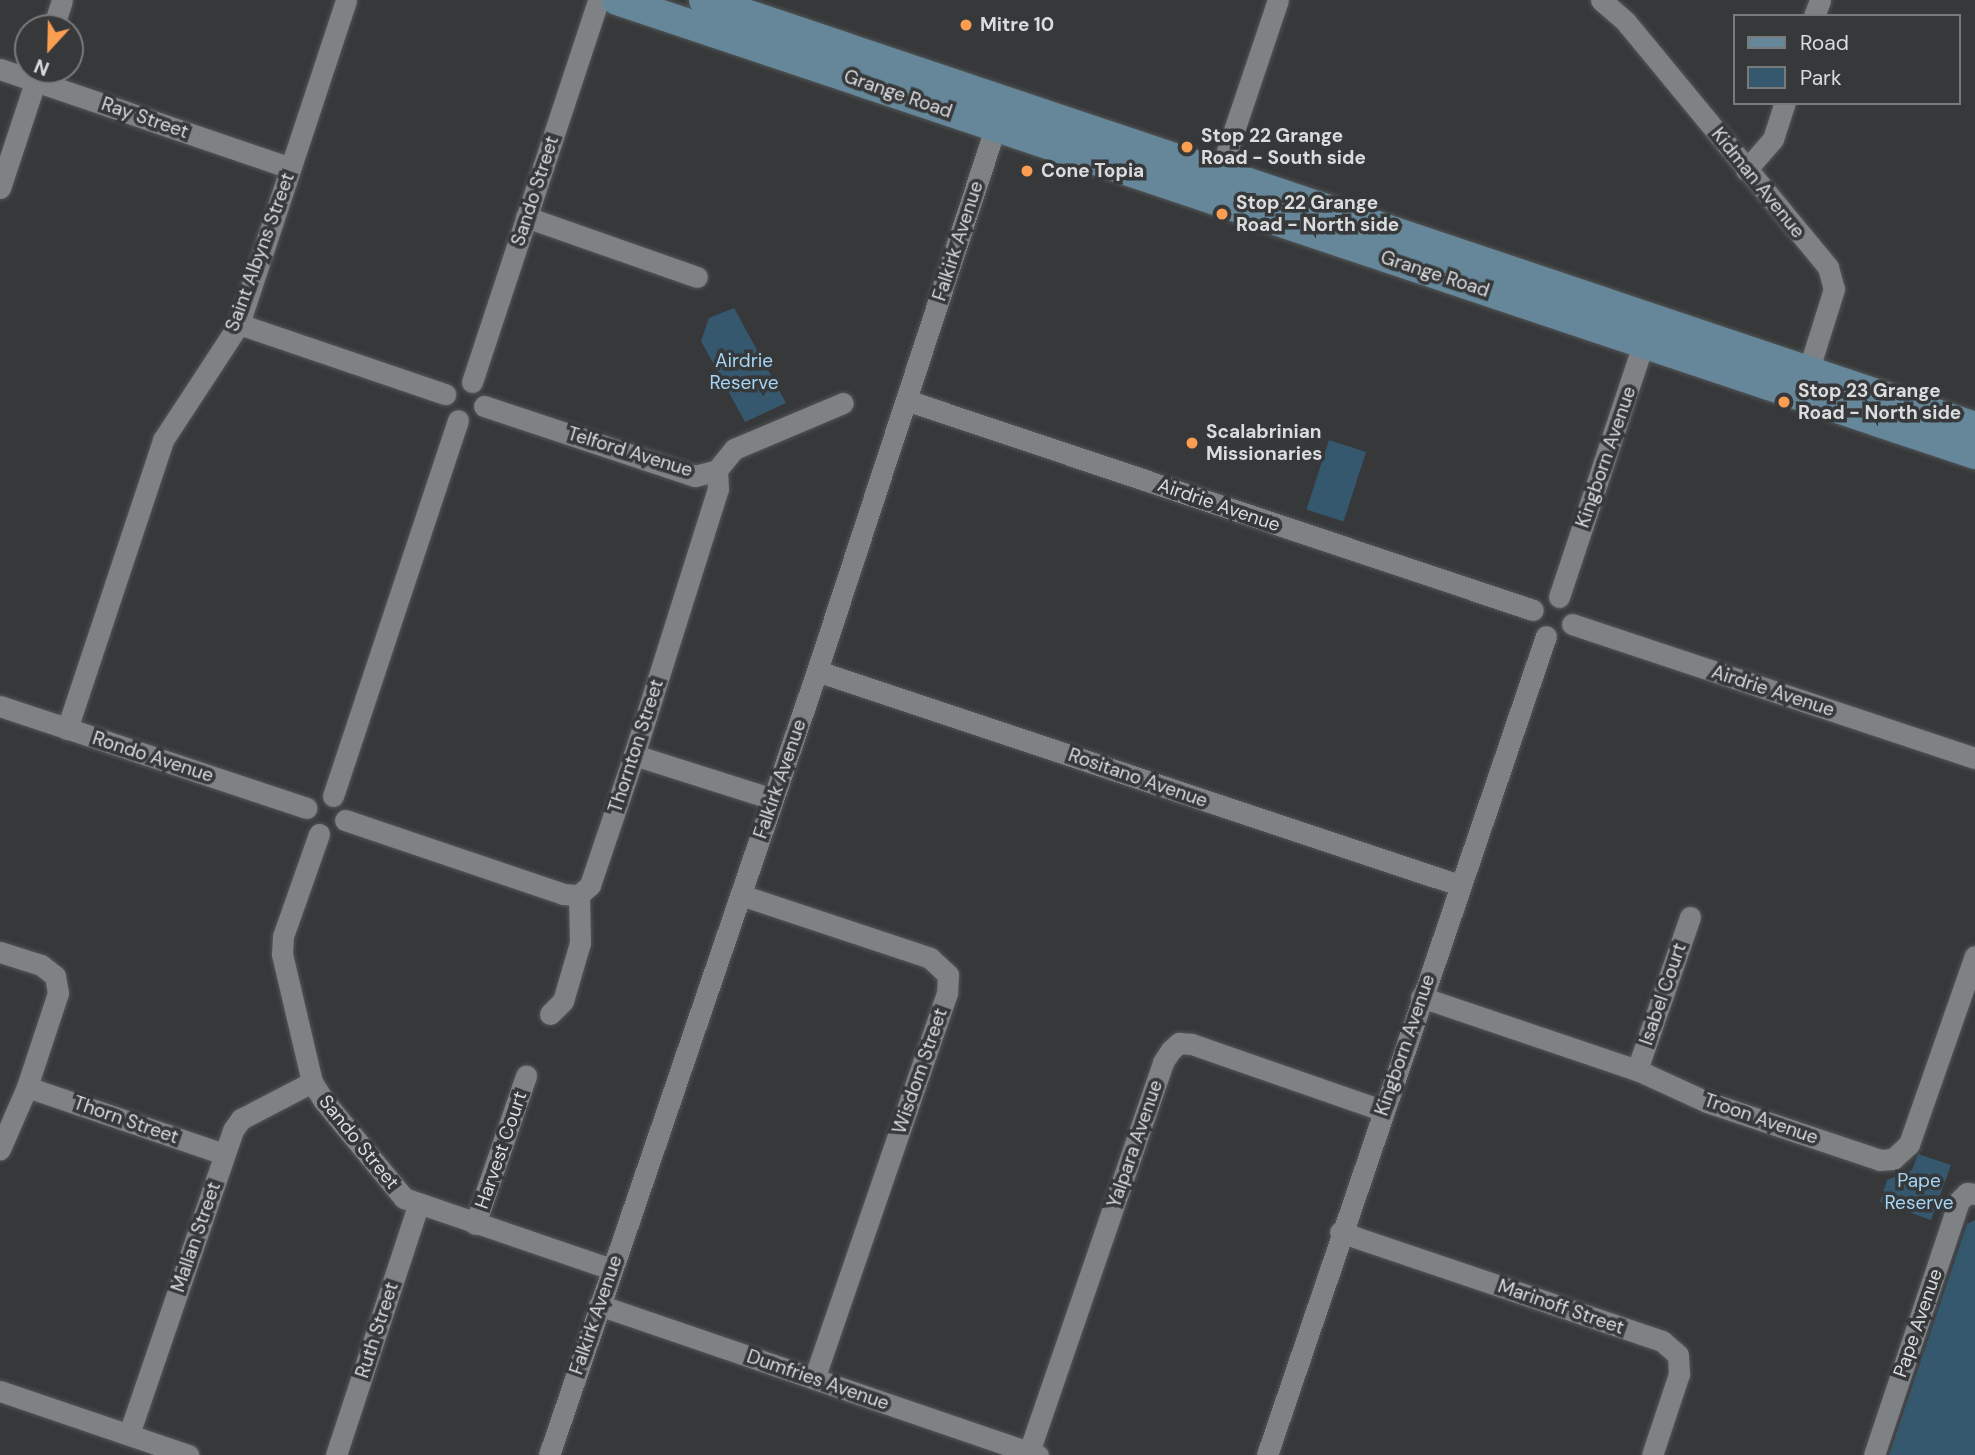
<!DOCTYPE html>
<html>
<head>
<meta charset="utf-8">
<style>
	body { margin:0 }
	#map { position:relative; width:1975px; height:1455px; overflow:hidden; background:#36383a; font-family:"DM Sans",sans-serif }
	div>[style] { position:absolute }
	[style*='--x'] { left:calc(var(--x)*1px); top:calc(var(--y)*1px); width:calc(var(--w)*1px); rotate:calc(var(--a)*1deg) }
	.green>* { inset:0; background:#35586f; transform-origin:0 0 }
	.roads { filter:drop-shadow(0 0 2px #525556) drop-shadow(0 0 2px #525556) }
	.minor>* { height:21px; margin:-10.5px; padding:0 10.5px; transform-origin:10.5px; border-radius:10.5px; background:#7f8284 }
	.secondary>* { height:30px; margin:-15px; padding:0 15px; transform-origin:15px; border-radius:15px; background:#658799 }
	.dots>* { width:19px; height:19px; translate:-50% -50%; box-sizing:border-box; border:4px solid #36383a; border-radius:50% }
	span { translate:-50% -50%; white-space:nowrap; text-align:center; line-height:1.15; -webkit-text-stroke:7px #36383a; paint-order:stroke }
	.poi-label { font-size:19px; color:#dadcdd; font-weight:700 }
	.left { translate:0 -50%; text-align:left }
	.street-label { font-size:19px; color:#dadcdd }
	.park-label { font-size:19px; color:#a4d5f5 }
	.legend { position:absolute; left:1733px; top:14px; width:228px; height:91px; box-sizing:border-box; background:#36383a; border:2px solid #787a7b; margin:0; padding:9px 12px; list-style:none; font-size:21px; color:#dadcdd }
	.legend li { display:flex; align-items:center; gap:14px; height:35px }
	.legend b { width:35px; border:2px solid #787a7b }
	.north { position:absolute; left:14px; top:14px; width:70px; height:70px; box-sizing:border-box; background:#36383a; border:2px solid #787a7b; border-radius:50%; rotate:202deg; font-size:19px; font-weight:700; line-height:28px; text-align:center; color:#dadcdd }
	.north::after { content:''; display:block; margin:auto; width:24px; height:32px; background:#fb9e51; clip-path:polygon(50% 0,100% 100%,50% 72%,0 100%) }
</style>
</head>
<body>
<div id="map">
	<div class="green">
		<div style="clip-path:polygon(734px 308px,786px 403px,745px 422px,701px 341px,709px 318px)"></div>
		<div style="left:1329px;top:440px;width:39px;height:73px;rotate:18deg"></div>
		<div style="clip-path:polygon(1918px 1154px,1951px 1165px,1931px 1220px,1880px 1202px,1887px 1180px,1912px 1170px)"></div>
		<div style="clip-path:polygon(1975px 1220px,1975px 1455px,1889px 1455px,1967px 1224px)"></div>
	</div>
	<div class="roads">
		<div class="minor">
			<div style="--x:1601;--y:0;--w:33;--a:41"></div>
			<div style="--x:1626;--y:22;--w:318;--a:50.5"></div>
			<div style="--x:1828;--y:267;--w:23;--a:75"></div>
			<div style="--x:1834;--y:289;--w:101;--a:107.4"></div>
			<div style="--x:1814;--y:16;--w:17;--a:-69"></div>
			<div style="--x:53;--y:28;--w:29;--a:-72"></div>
			<div style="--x:0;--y:69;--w:307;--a:18.8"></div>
			<div style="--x:1746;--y:170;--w:41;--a:-48.9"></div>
			<div style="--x:1773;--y:139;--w:38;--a:-72"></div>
			<div style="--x:1215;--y:187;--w:197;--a:-71.4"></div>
			<div style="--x:0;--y:188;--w:124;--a:-71.7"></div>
			<div style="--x:526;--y:217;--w:181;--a:19.3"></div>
			<div style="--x:239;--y:324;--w:218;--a:18.8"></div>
			<div style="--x:472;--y:382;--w:402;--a:-71.7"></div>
			<div style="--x:906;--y:400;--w:661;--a:18.52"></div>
			<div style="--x:484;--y:406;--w:222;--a:18.4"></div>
			<div style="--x:695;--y:476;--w:23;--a:-15"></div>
			<div style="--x:717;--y:470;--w:27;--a:-51"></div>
			<div style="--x:734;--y:449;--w:118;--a:-22.9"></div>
			<div style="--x:1559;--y:597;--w:281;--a:-71.6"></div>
			<div style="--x:1572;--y:624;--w:425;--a:18.4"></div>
			<div style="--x:817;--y:671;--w:677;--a:18.43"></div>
			<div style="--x:0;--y:706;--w:323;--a:18.4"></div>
			<div style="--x:67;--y:729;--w:305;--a:-71.6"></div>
			<div style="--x:163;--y:440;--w:139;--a:-56.8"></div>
			<div style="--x:239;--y:324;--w:341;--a:-71.7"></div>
			<div style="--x:634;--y:755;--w:146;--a:17.6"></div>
			<div style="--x:333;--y:796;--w:396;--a:-71.6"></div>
			<div style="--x:345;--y:820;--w:230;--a:18.7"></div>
			<div style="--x:563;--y:894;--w:16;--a:4"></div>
			<div style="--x:319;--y:834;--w:108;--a:109.4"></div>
			<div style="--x:283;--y:936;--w:18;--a:93"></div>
			<div style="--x:282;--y:954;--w:131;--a:76.8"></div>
			<div style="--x:312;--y:1082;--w:22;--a:58"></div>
			<div style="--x:324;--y:1101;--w:126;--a:50.5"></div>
			<div style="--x:404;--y:1198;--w:219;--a:18.9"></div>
			<div style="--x:741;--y:895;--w:199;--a:18.4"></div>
			<div style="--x:930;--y:958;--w:25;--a:43"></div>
			<div style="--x:948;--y:975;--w:18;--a:93"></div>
			<div style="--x:947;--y:993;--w:408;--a:109"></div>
			<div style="--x:0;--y:952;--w:43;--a:17.6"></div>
			<div style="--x:41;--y:965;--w:18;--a:38"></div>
			<div style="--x:55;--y:976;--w:17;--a:80"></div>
			<div style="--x:58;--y:993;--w:99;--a:108.3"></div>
			<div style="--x:27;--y:1087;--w:68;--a:113.5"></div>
			<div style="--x:1421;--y:997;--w:228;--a:18.7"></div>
			<div style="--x:1637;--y:1070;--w:77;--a:24.6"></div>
			<div style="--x:1707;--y:1102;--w:182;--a:18.5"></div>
			<div style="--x:1880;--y:1160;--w:13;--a:-4"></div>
			<div style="--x:1893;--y:1159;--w:22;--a:-43"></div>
			<div style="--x:1909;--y:1144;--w:199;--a:-70.7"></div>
			<div style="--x:550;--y:1014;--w:18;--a:-45"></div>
			<div style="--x:563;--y:1001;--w:60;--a:-73.7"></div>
			<div style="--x:580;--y:943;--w:48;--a:-91.2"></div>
			<div style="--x:579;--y:895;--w:15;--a:-42"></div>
			<div style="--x:590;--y:885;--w:137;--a:-71.3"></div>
			<div style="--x:634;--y:755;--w:279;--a:-72.5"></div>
			<div style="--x:718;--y:489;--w:19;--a:-93"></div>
			<div style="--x:1637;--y:1070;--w:162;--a:-70.9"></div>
			<div style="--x:27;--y:1087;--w:208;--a:18.8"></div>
			<div style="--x:475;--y:1224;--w:157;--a:-71"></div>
			<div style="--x:1340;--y:1232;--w:340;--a:18.7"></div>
			<div style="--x:1662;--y:1341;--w:21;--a:41"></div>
			<div style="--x:1678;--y:1355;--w:19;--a:87"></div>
			<div style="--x:1679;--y:1374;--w:85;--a:108.4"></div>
			<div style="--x:599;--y:1305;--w:464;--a:18.9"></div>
			<div style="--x:0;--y:1391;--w:199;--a:18.8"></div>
			<div style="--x:129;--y:1434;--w:321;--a:-71.1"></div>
			<div style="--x:233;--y:1130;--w:14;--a:-54"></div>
			<div style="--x:241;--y:1119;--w:80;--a:-27.5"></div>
			<div style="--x:1029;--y:1452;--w:412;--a:-71"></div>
			<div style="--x:1163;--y:1062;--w:14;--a:-56"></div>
			<div style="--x:1171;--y:1050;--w:11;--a:-41"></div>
			<div style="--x:1179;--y:1043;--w:13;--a:4"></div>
			<div style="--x:1192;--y:1044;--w:201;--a:19.2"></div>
			<div style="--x:336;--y:1455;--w:263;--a:-71.8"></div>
			<div style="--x:549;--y:1455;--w:829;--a:-71.13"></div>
			<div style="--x:817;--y:671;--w:587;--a:-71.84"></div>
			<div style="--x:1267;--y:1455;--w:865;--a:-71.19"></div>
			<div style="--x:1874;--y:1455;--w:268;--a:-71.5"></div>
			<div style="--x:1959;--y:1201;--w:11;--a:-45"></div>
			<div style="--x:1967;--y:1193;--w:8;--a:7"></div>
		</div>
		<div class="secondary">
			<div style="--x:617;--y:0;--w:1432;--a:18.49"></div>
			<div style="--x:704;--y:0;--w:1341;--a:18.57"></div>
		</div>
	</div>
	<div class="dots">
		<div style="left:966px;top:25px;background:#fb9e51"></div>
		<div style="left:1187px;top:147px;background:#fb9e51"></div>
		<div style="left:1027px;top:171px;background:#fb9e51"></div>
		<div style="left:1222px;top:214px;background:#fb9e51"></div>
		<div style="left:1784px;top:402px;background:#fb9e51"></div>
		<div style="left:1192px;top:443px;background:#fb9e51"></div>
	</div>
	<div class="poi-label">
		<span class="left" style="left:980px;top:25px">Mitre 10</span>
		<span class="left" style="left:1201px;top:147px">Stop 22 Grange<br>Road - South side</span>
		<span class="left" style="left:1041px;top:171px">Cone Topia</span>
		<span class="left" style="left:1236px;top:214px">Stop 22 Grange<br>Road - North side</span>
		<span class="left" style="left:1798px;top:402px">Stop 23 Grange<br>Road - North side</span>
		<span class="left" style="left:1206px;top:443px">Scalabrinian<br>Missionaries</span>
	</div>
	<div class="street-label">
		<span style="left:898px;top:94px;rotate:19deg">Grange Road</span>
		<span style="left:145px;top:118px;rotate:19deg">Ray Street</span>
		<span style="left:1758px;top:183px;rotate:51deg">Kidman Avenue</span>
		<span style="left:535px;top:191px;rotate:-72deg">Sando Street</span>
		<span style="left:958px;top:241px;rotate:-72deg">Falkirk Avenue</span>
		<span style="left:260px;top:252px;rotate:-70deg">Saint Albyns Street</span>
		<span style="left:1435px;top:274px;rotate:18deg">Grange Road</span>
		<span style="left:630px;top:452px;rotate:17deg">Telford Avenue</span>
		<span style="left:1606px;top:457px;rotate:-71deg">Kingborn Avenue</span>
		<span style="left:1219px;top:505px;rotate:19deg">Airdrie Avenue</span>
		<span style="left:1773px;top:691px;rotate:18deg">Airdrie Avenue</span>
		<span style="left:636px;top:746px;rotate:-72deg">Thornton Street</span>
		<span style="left:153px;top:757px;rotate:18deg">Rondo Avenue</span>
		<span style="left:1138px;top:778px;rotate:19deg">Rositano Avenue</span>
		<span style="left:780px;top:779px;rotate:-71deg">Falkirk Avenue</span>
		<span style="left:1663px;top:994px;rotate:-71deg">Isabel Court</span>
		<span style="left:1405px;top:1045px;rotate:-71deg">Kingborn Avenue</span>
		<span style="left:920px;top:1071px;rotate:-71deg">Wisdom Street</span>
		<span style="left:1761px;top:1119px;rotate:19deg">Troon Avenue</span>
		<span style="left:126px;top:1120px;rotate:19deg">Thorn Street</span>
		<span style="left:359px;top:1142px;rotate:51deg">Sando Street</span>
		<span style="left:1135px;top:1144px;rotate:-71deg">Yalpara Avenue</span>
		<span style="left:501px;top:1150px;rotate:-71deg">Harvest Court</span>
		<span style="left:196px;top:1237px;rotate:-71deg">Mallan Street</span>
		<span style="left:1561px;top:1307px;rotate:19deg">Marinoff Street</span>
		<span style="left:596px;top:1315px;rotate:-71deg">Falkirk Avenue</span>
		<span style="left:1918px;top:1323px;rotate:-71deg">Pape Avenue</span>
		<span style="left:377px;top:1330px;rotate:-72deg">Ruth Street</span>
		<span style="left:818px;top:1380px;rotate:19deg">Dumfries Avenue</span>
	</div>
	<div class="park-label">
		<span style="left:744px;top:372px">Airdrie<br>Reserve</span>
		<span style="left:1919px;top:1192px">Pape<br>Reserve</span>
	</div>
	<ul class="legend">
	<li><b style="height:9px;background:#658799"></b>Road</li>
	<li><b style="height:19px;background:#35586f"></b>Park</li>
	</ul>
	<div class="north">N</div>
</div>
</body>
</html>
